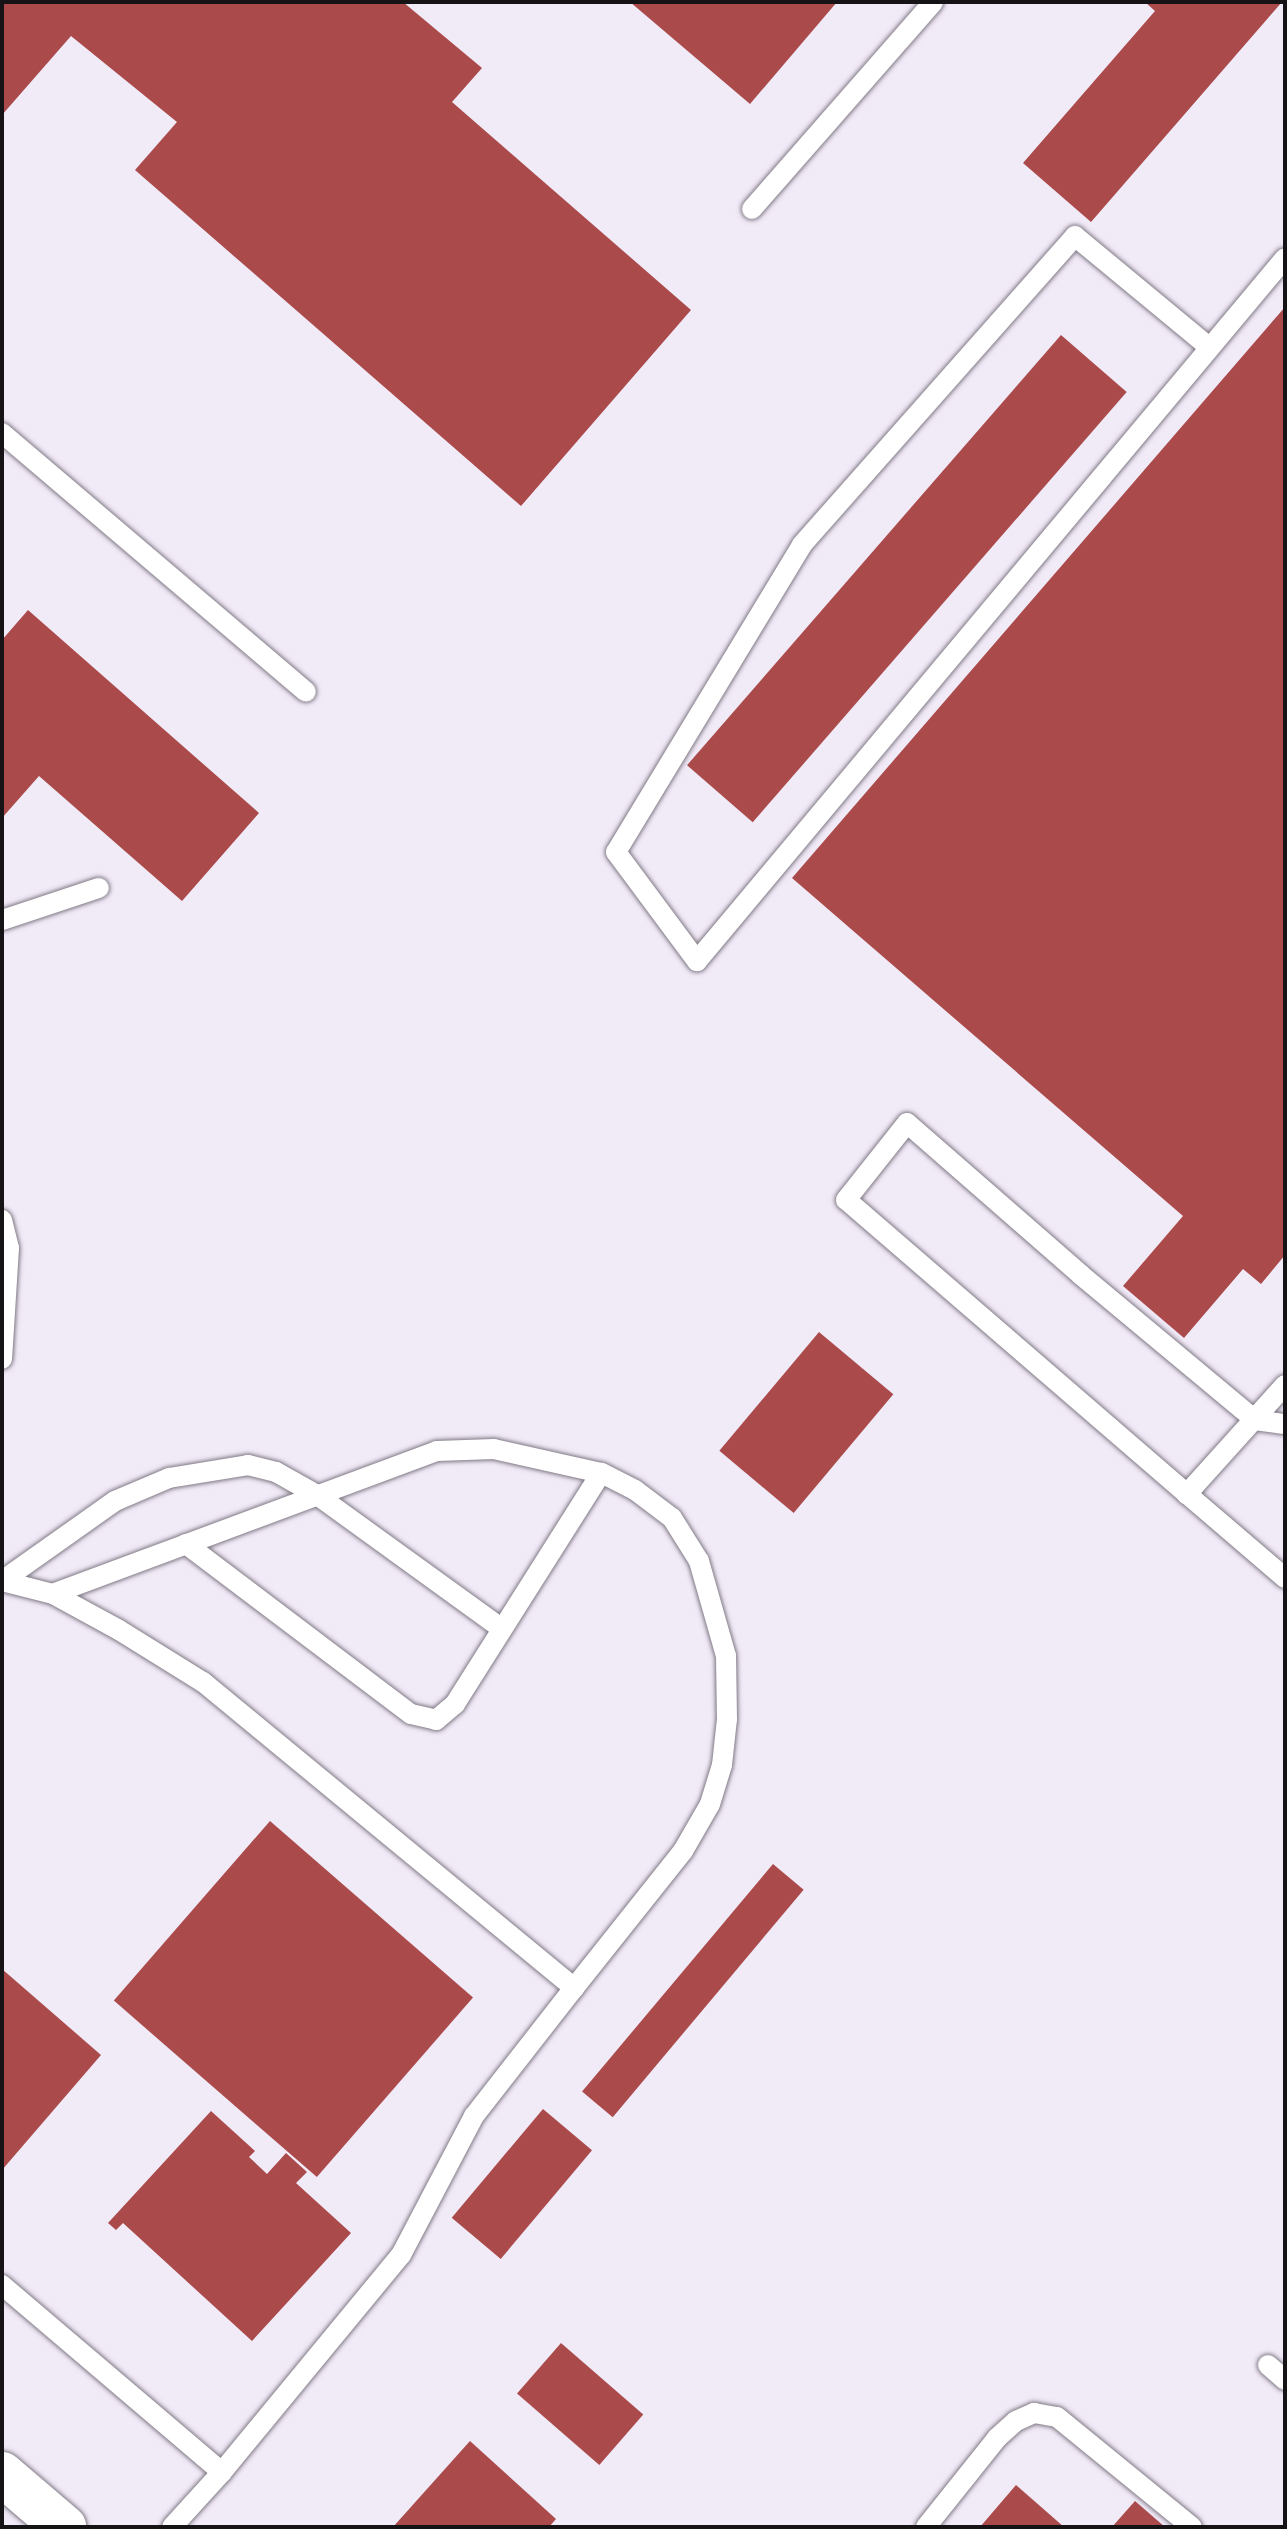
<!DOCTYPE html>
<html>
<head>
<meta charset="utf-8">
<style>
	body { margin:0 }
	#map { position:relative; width:1287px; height:2529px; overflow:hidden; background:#f1eaf7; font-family:"Fira Sans",sans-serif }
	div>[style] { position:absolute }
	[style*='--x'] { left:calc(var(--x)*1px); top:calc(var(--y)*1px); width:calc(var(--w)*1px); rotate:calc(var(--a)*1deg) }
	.building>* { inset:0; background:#aa4a4b; transform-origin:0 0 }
	.roads { filter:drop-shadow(0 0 2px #817a86) drop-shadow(0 0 2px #817a86) }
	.service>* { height:20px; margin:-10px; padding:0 10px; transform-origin:10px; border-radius:10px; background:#fff }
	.tertiary>* { height:44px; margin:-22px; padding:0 22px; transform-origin:22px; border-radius:22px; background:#fff }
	span { translate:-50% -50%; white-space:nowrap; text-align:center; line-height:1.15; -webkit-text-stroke:8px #fcf9fe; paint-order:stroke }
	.frame { position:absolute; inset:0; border:4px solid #161317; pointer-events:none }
</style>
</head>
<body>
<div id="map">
	<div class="building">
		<div style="clip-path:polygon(2px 2px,403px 2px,482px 68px,452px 102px,691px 310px,521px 506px,135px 170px,177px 122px,71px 36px,2px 115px)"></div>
		<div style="clip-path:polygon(630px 2px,837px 2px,750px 104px)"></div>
		<div style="clip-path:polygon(1145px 2px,1282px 2px,1091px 222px,1023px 163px,1155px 11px)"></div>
		<div style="clip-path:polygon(1285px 307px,1285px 1255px,1261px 1284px,1243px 1269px,1184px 1338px,1123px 1286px,1183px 1216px,792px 878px)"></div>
		<div style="left:1061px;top:335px;width:87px;height:570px;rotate:41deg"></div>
		<div style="clip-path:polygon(28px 610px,259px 813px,182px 901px,39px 776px,2px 818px,2px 640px)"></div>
		<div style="left:819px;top:1332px;width:97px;height:155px;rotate:40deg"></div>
		<div style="left:270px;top:1821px;width:269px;height:238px;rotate:41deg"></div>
		<div style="left:773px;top:1864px;width:40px;height:297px;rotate:40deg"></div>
		<div style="clip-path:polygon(2px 1969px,101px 2055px,2px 2170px)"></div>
		<div style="left:543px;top:2109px;width:64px;height:142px;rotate:40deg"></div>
		<div style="clip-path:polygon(211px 2111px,255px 2151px,249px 2157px,267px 2174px,286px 2153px,307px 2172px,296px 2183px,351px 2233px,252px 2341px,123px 2223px,116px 2230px,108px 2223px)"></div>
		<div style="left:561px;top:2343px;width:109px;height:67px;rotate:41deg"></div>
		<div style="clip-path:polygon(470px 2441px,556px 2519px,549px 2527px,393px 2527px)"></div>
		<div style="clip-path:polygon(1016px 2485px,1064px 2527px,980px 2527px)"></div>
		<div style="clip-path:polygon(1135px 2501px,1165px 2527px,1112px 2527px)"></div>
	</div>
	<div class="roads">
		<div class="service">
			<div style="--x:752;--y:209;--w:275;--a:-48.8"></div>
			<div style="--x:1209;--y:347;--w:174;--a:-140.4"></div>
			<div style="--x:1075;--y:236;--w:412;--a:131.5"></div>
			<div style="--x:802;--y:545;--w:359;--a:121.2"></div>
			<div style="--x:616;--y:852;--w:136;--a:53.4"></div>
			<div style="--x:697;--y:961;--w:916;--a:-50.09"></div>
			<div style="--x:2;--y:433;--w:399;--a:40.4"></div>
			<div style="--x:2;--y:920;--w:102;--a:-18.3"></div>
			<div style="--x:2;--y:1220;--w:29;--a:76"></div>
			<div style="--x:9;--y:1248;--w:111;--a:93.6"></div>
			<div style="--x:1285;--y:1385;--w:147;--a:132"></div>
			<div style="--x:1187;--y:1494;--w:129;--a:40.6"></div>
			<div style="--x:1187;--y:1494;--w:450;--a:-139.2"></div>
			<div style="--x:846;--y:1200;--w:98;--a:-51.6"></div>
			<div style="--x:907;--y:1123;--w:231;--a:41.1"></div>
			<div style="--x:1081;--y:1275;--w:226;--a:39.8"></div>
			<div style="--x:1255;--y:1420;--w:30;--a:8"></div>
			<div style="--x:186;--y:1544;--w:282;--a:37.1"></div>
			<div style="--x:411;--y:1714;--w:26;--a:13"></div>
			<div style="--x:436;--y:1720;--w:25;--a:-40"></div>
			<div style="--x:455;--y:1704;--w:273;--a:-57.7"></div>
			<div style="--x:2;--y:1581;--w:53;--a:14.3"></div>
			<div style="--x:53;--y:1594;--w:75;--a:28.6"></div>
			<div style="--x:119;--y:1630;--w:99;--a:31.8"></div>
			<div style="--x:203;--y:1682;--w:481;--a:39.5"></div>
			<div style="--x:574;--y:1988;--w:175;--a:-51.5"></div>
			<div style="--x:683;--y:1851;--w:54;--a:-60.1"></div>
			<div style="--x:710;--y:1804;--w:41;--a:-72.9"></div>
			<div style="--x:722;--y:1765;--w:46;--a:-83.8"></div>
			<div style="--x:727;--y:1719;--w:63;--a:-90.9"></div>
			<div style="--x:726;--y:1656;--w:99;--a:-105.9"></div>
			<div style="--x:699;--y:1561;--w:51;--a:-122.1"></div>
			<div style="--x:672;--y:1518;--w:46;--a:-142.9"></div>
			<div style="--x:635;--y:1490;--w:38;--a:-153"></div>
			<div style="--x:601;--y:1473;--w:110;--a:-167.4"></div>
			<div style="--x:494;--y:1449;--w:57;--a:178"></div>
			<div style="--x:437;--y:1451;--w:410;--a:159.6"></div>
			<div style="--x:2;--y:1581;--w:138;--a:-35.3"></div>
			<div style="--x:115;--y:1501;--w:59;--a:-23.1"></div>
			<div style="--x:169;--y:1478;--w:80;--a:-9.3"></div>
			<div style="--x:248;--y:1465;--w:29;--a:14"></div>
			<div style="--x:276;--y:1472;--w:47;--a:29.3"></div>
			<div style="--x:317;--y:1495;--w:228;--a:35.9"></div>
			<div style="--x:2;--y:2285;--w:289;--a:40.4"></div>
			<div style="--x:222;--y:2472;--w:74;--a:132.3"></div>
			<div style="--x:1268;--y:2365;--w:23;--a:41"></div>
			<div style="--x:222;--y:2472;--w:281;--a:-50.5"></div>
			<div style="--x:401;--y:2255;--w:157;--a:-62.3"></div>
			<div style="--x:474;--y:2116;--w:162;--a:-52"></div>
			<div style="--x:926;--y:2527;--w:114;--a:-51.4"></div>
			<div style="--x:997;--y:2438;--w:25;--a:-42"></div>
			<div style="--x:1016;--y:2421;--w:20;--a:-24"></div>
			<div style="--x:1034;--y:2413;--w:23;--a:10"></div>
			<div style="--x:1057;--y:2417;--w:174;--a:39.2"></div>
		</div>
		<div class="tertiary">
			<div style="--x:2;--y:2474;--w:82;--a:40.5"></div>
		</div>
	</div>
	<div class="frame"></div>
</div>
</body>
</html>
